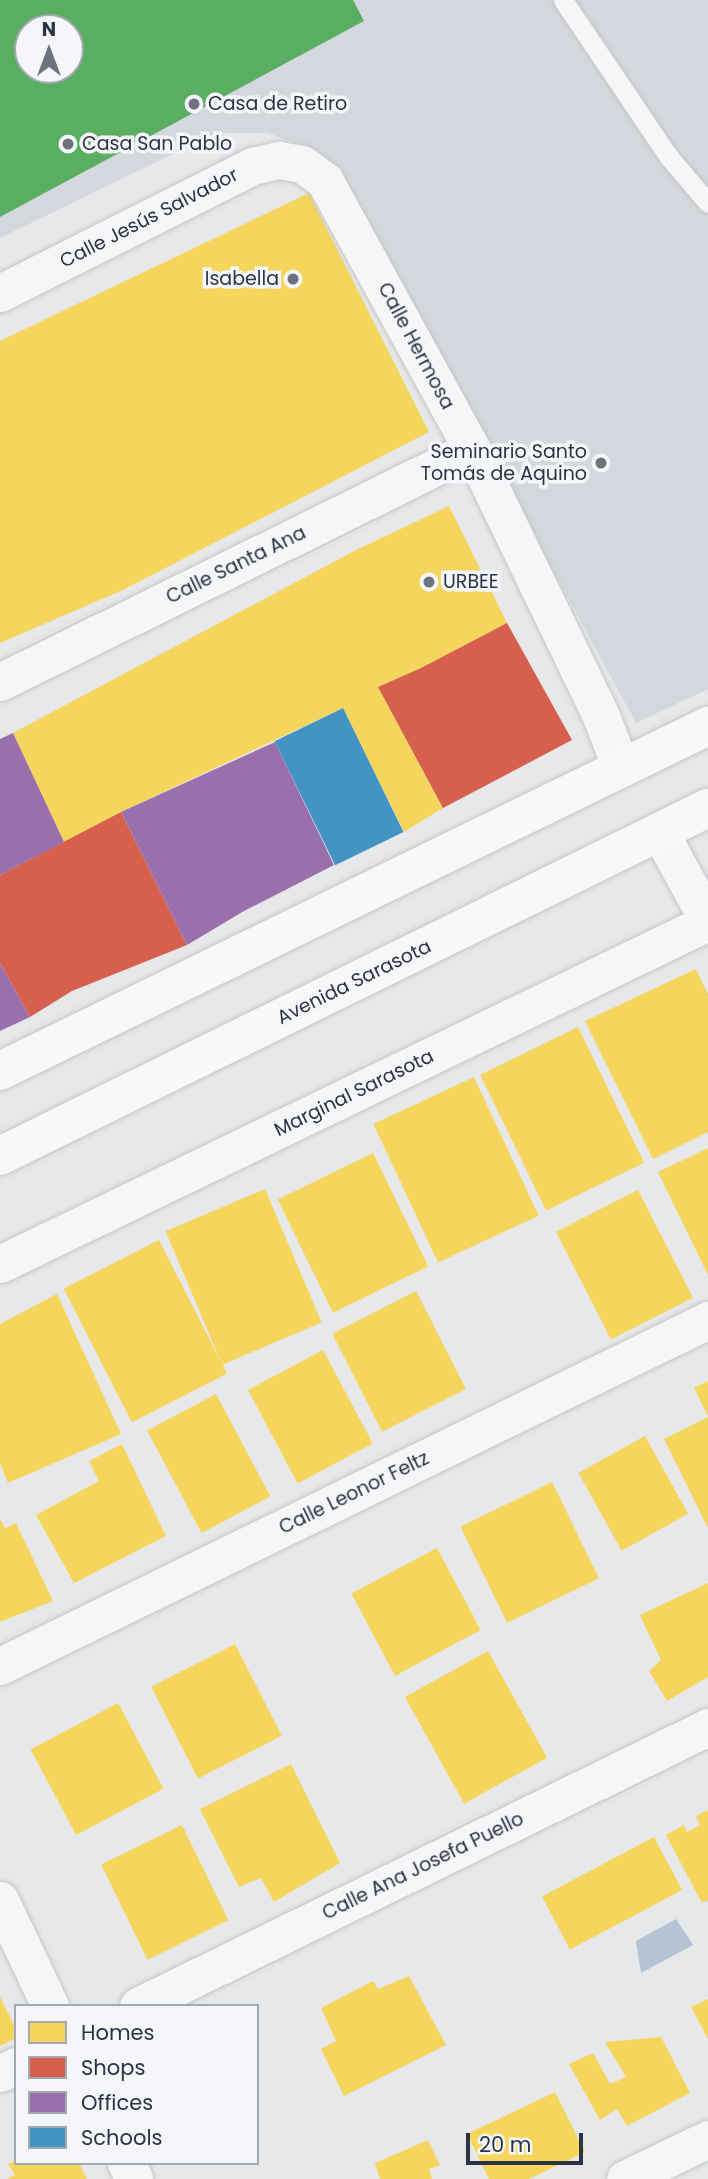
<!DOCTYPE html>
<html>
<head>
<meta charset="utf-8">
<style>
	body { margin:0 }
	#map { position:relative; width:708px; height:2179px; overflow:hidden; background:#e6e8ea; font-family:Poppins,sans-serif }
	div>[style] { position:absolute }
	[style*='--x'] { left:calc(var(--x)*1px); top:calc(var(--y)*1px); width:calc(var(--w)*1px); rotate:calc(var(--a)*1deg) }
	.built>* { inset:0; background:#d4d7dd }
	.water>* { inset:0; background:#b4c4d5 }
	.homes>* { inset:0; background:#f6d55c; transform-origin:0 0 }
	.shops>* { inset:0; background:#d6604d }
	.offices>* { inset:0; background:#9970ab }
	.schools>* { inset:0; background:#4393c3; transform-origin:0 0 }
	.public>* { inset:0; background:#5aae61 }
	.roads { filter:drop-shadow(0 0 2px #c4c6c8) drop-shadow(0 0 2px #c4c6c8) }
	.service>* { height:19px; margin:-9.5px; padding:0 9.5px; transform-origin:9.5px; border-radius:9.5px; background:#f5f6f7 }
	.minor>* { height:37px; margin:-18.5px; padding:0 18.5px; transform-origin:18.5px; border-radius:18.5px; background:#f5f6f7 }
	.secondary>* { height:38px; margin:-19px; padding:0 19px; transform-origin:19px; border-radius:19px; background:#f8f8f8 }
	.dots>* { width:19px; height:19px; translate:-50% -50%; box-sizing:border-box; border:4px solid #f4f6f9; border-radius:50% }
	span { translate:-50% -50%; white-space:nowrap; text-align:center; line-height:1.15; -webkit-text-stroke:7px #f4f6f9; paint-order:stroke }
	.poi-label { font-size:19px; color:#2b3445 }
	.left { translate:0 -50%; text-align:left }
	.right { translate:-100% -50%; text-align:right }
	.street-label { font-size:19px; color:#2b3445 }
	.legend { position:absolute; left:14px; top:2004px; width:245px; height:161px; box-sizing:border-box; background:#f4f6f9; border:2px solid #a4a8b1; margin:0; padding:9px 12px; list-style:none; font-size:21px; color:#2b3445 }
	.legend li { display:flex; align-items:center; gap:14px; height:35px }
	.legend b { width:35px; border:2px solid #a4a8b1 }
	.north { position:absolute; left:14px; top:14px; width:70px; height:70px; box-sizing:border-box; background:#f4f6f9; border:2px solid #a4a8b1; border-radius:50%; rotate:0deg; font-size:19px; font-weight:700; line-height:28px; text-align:center; color:#2b3445 }
	.north::after { content:''; display:block; margin:auto; width:24px; height:32px; background:#6c737f; clip-path:polygon(50% 0,100% 100%,50% 72%,0 100%) }
	.scale { position:absolute; left:466px; top:2133px; width:117px; height:32px; box-sizing:border-box; border:4px solid #2b3445; border-top:0; padding-left:9px; font-size:21px; line-height:24px; white-space:nowrap; color:#2b3445; -webkit-text-stroke:5px #f4f6f9; paint-order:stroke }
</style>
</head>
<body>
<div id="map">
	<div class="built">
		<div style="clip-path:polygon(evenodd,0 0,708px 0,708px 689px,636px 723px,349px 196px,303px 146px,268px 133px,216px 133px,0 238px,0 0,28px 28px,70px 28px,70px 70px,28px 70px,28px 28px)"></div>
	</div>
	<div class="water">
		<div style="clip-path:polygon(676px 1919px,693px 1945px,641px 1973px,636px 1941px)"></div>
	</div>
	<div class="homes">
		<div style="clip-path:polygon(309px 193px,429px 432px,123px 590px,0 643px,0 341px)"></div>
		<div style="clip-path:polygon(449px 506px,507px 623px,421px 668px,378px 687px,443px 808px,404px 832px,343px 708px,121px 812px,64px 842px,13px 733px,356px 550px)"></div>
		<div style="clip-path:polygon(696px 969px,708px 994px,708px 1132px,653px 1159px,585px 1021px)"></div>
		<div style="left:578px;top:1027px;width:151px;height:109px;rotate:64deg"></div>
		<div style="left:474px;top:1077px;width:153px;height:111px;rotate:65deg"></div>
		<div style="clip-path:polygon(708px 1148px,708px 1275px,658px 1172px)"></div>
		<div style="left:373px;top:1153px;width:126px;height:106px;rotate:64deg"></div>
		<div style="left:265px;top:1189px;width:145px;height:108px;rotate:67deg"></div>
		<div style="left:638px;top:1190px;width:121px;height:92px;rotate:63deg"></div>
		<div style="left:159px;top:1240px;width:150px;height:107px;rotate:63deg"></div>
		<div style="left:416px;top:1291px;width:110px;height:94px;rotate:63deg"></div>
		<div style="clip-path:polygon(57px 1294px,121px 1434px,8px 1483px,0 1463px,0 1324px)"></div>
		<div style="left:323px;top:1350px;width:106px;height:85px;rotate:62deg"></div>
		<div style="clip-path:polygon(708px 1381px,708px 1416px,694px 1388px)"></div>
		<div style="left:216px;top:1394px;width:116px;height:78px;rotate:62deg"></div>
		<div style="clip-path:polygon(708px 1417px,708px 1528px,664px 1439px)"></div>
		<div style="left:645px;top:1436px;width:89px;height:76px;rotate:61deg"></div>
		<div style="clip-path:polygon(122px 1444px,166px 1536px,74px 1583px,36px 1515px,99px 1481px,89px 1461px)"></div>
		<div style="left:552px;top:1482px;width:107px;height:102px;rotate:64deg"></div>
		<div style="clip-path:polygon(0 1519px,5px 1528px,16px 1523px,53px 1601px,0 1622px)"></div>
		<div style="left:437px;top:1548px;width:93px;height:97px;rotate:62deg"></div>
		<div style="clip-path:polygon(708px 1583px,708px 1677px,667px 1701px,649px 1671px,661px 1660px,640px 1615px)"></div>
		<div style="left:235px;top:1644px;width:103px;height:94px;rotate:63deg"></div>
		<div style="left:488px;top:1651px;width:122px;height:95px;rotate:61deg"></div>
		<div style="left:118px;top:1703px;width:97px;height:99px;rotate:62deg"></div>
		<div style="clip-path:polygon(291px 1764px,340px 1863px,274px 1902px,261px 1878px,239px 1887px,200px 1809px)"></div>
		<div style="clip-path:polygon(708px 1810px,708px 1900px,702px 1903px,666px 1835px,684px 1825px,687px 1832px,700px 1825px,696px 1816px)"></div>
		<div style="left:182px;top:1825px;width:106px;height:90px;rotate:64deg"></div>
		<div style="left:654px;top:1837px;width:60px;height:127px;rotate:62deg"></div>
		<div style="clip-path:polygon(409px 1976px,446px 2045px,344px 2096px,321px 2049px,336px 2041px,321px 2008px,373px 1981px,378px 1989px)"></div>
		<div style="clip-path:polygon(0 1997px,16px 2029px,16px 2038px,0 2046px)"></div>
		<div style="clip-path:polygon(708px 1999px,708px 2039px,691px 2007px)"></div>
		<div style="clip-path:polygon(661px 2037px,690px 2093px,627px 2126px,617px 2109px,600px 2120px,569px 2064px,593px 2053px,610px 2084px,626px 2077px,605px 2042px)"></div>
		<div style="clip-path:polygon(555px 2092px,585px 2152px,529px 2179px,489px 2179px,467px 2134px)"></div>
		<div style="clip-path:polygon(428px 2140px,440px 2165px,429px 2169px,432px 2179px,380px 2179px,375px 2163px)"></div>
		<div style="clip-path:polygon(16px 2160px,16px 2163px,79px 2163px,87px 2179px,7px 2179px,15px 2175px,8px 2164px)"></div>
	</div>
	<div class="shops">
		<div style="clip-path:polygon(507px 623px,572px 740px,443px 808px,378px 687px,421px 668px)"></div>
		<div style="clip-path:polygon(121px 812px,187px 945px,72px 991px,30px 1017px,0 963px,0 875px)"></div>
	</div>
	<div class="offices">
		<div style="clip-path:polygon(13px 733px,64px 842px,0 875px,0 739px)"></div>
		<div style="clip-path:polygon(275px 742px,334px 865px,244px 911px,187px 945px,121px 812px)"></div>
		<div style="clip-path:polygon(0 963px,30px 1017px,0 1031px)"></div>
	</div>
	<div class="schools">
		<div style="left:343px;top:708px;width:138px;height:76px;rotate:64deg"></div>
	</div>
	<div class="public">
		<div style="clip-path:polygon(evenodd,0 0,353px 0,364px 21px,0 217px,0 0,28px 28px,70px 28px,70px 70px,28px 70px,28px 28px)"></div>
	</div>
	<div class="roads">
		<div class="service">
			<div style="--x:563;--y:0;--w:189;--a:56"></div>
			<div style="--x:669;--y:157;--w:60;--a:49.7"></div>
		</div>
		<div class="minor">
			<div style="--x:0;--y:293;--w:282;--a:-26.7"></div>
			<div style="--x:252;--y:166;--w:28;--a:-13"></div>
			<div style="--x:279;--y:160;--w:23;--a:10"></div>
			<div style="--x:302;--y:164;--w:29;--a:36"></div>
			<div style="--x:325;--y:181;--w:306;--a:61.3"></div>
			<div style="--x:472;--y:449;--w:297;--a:64.2"></div>
			<div style="--x:601;--y:716;--w:56;--a:69"></div>
			<div style="--x:0;--y:682;--w:526;--a:-26.27"></div>
			<div style="--x:659;--y:831;--w:102;--a:61.2"></div>
			<div style="--x:0;--y:1264;--w:786;--a:-25.78"></div>
			<div style="--x:0;--y:1666;--w:788;--a:-26.04"></div>
			<div style="--x:0;--y:1900;--w:117;--a:64.7"></div>
			<div style="--x:138;--y:2006;--w:635;--a:-26.08"></div>
			<div style="--x:0;--y:2073;--w:17;--a:-24"></div>
			<div style="--x:126;--y:2163;--w:18;--a:63"></div>
			<div style="--x:625;--y:2179;--w:92;--a:-25.7"></div>
		</div>
		<div class="secondary">
			<div style="--x:0;--y:1071;--w:788;--a:-25.98"></div>
			<div style="--x:0;--y:1156;--w:789;--a:-26.18"></div>
		</div>
	</div>
	<div class="dots">
		<div style="left:194px;top:104px;background:#6c737f"></div>
		<div style="left:68px;top:144px;background:#6c737f"></div>
		<div style="left:293px;top:279px;background:#6c737f"></div>
		<div style="left:601px;top:463px;background:#6c737f"></div>
		<div style="left:429px;top:582px;background:#6c737f"></div>
	</div>
	<div class="poi-label">
		<span class="left" style="left:208px;top:104px">Casa de Retiro</span>
		<span class="left" style="left:82px;top:144px">Casa San Pablo</span>
		<span class="right" style="left:279px;top:279px">Isabella</span>
		<span class="right" style="left:587px;top:463px">Seminario Santo<br>Tomás de Aquino</span>
		<span class="left" style="left:443px;top:582px">URBEE</span>
	</div>
	<div class="street-label">
		<span style="left:149px;top:218px;rotate:-27deg">Calle Jesús Salvador</span>
		<span style="left:416px;top:346px;rotate:62deg">Calle Hermosa</span>
		<span style="left:236px;top:565px;rotate:-26deg">Calle Santa Ana</span>
		<span style="left:354px;top:982px;rotate:-26deg">Avenida Sarasota</span>
		<span style="left:354px;top:1093px;rotate:-26deg">Marginal Sarasota</span>
		<span style="left:354px;top:1493px;rotate:-26deg">Calle Leonor Feltz</span>
		<span style="left:423px;top:1866px;rotate:-26deg">Calle Ana Josefa Puello</span>
	</div>
	<ul class="legend">
	<li><b style="height:19px;background:#f6d55c"></b>Homes</li>
	<li><b style="height:19px;background:#d6604d"></b>Shops</li>
	<li><b style="height:19px;background:#9970ab"></b>Offices</li>
	<li><b style="height:19px;background:#4393c3"></b>Schools</li>
	</ul>
	<div class="north">N</div>
	<div class="scale">20 m</div>
</div>
</body>
</html>
